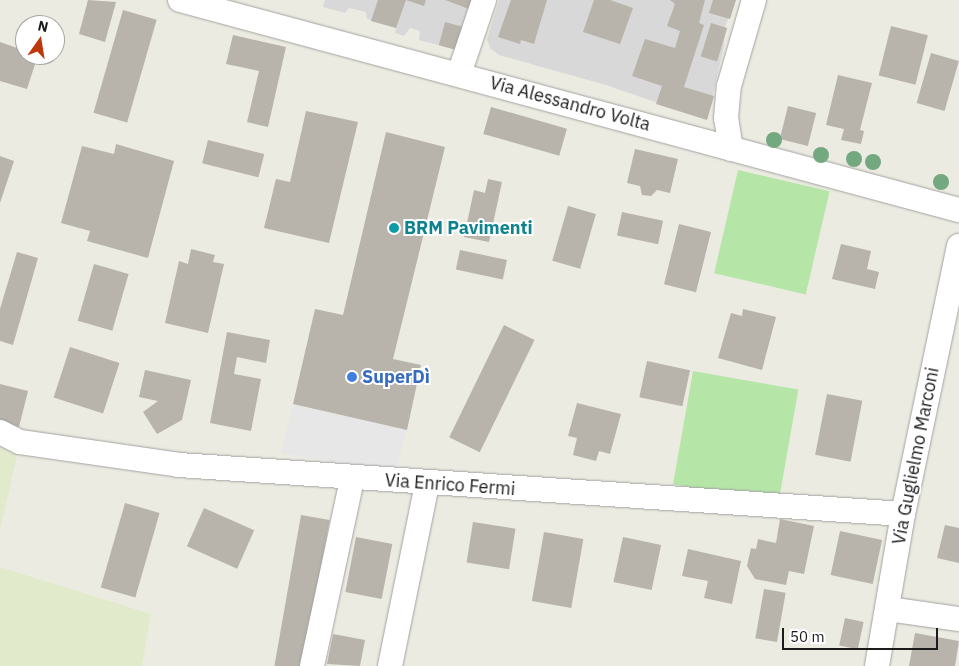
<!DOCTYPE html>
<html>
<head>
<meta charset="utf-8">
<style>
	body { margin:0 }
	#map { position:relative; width:959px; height:666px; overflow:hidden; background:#ecebe1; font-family:"IBM Plex Sans",sans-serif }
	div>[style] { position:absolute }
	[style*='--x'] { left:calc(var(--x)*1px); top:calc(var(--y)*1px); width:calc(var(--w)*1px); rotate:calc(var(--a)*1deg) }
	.residential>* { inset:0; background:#d9d8d8 }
	.farmland>* { inset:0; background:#e1ebcc }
	.grass>* { inset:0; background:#b6e5a8; transform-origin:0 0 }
	.parking>* { inset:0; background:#e7e7e7 }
	.building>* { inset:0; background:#b8b4ab; transform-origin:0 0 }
	.roads { filter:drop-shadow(0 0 1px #a2a2a2) drop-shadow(0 0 1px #a2a2a2) }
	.minor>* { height:24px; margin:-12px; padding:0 12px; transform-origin:12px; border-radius:12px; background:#fff }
	.trees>* { width:16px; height:16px; margin:-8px; border-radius:50%; background:#73a881 }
	.dots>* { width:14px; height:14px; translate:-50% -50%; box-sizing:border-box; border:2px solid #fff; border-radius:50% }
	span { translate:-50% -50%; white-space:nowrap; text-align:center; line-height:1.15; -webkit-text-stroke:4px #fff; paint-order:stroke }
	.street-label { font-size:18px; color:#1b1b1b }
	.culture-label { font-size:18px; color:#0d838f; font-weight:700 }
	.left { translate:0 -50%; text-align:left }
	.shop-label { font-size:18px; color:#366cbe; font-weight:700 }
	.north { position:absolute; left:15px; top:15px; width:50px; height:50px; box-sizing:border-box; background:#fff; border:1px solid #a4a4a4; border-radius:50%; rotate:13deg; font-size:14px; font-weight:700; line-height:20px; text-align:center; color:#1b1b1b }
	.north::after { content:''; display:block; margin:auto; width:18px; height:22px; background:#bd3809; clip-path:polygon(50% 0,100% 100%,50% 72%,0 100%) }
	.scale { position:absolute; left:782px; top:628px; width:156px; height:22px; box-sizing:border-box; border:2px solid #1b1b1b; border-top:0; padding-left:6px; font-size:15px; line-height:18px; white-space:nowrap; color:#1b1b1b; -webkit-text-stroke:4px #fff; paint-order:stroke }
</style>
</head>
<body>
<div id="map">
	<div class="residential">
		<div style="clip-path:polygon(325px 0,476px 0,460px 51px,419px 40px,420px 31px,410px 28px,404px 36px,395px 33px,396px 28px,367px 19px,366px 12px,349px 8px,345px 13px,323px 7px)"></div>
		<div style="clip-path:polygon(499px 0,736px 0,725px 27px,724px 46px,707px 120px,606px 85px,499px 55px,490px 48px,487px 39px)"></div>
	</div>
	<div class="farmland">
		<div style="clip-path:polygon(0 432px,20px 442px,0 531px)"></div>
		<div style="clip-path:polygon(0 567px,151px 614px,142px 666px,0 666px)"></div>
	</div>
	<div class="grass">
		<div style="left:738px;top:170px;width:94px;height:106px;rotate:13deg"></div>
		<div style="left:693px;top:371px;width:107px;height:115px;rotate:10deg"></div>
	</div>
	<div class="parking">
		<div style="clip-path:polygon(293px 404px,407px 430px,396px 469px,360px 467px,281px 453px)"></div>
	</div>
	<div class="building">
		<div style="clip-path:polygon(88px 0,116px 2px,105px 42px,79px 34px)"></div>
		<div style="clip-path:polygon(378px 0,406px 0,396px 28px,371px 21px)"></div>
		<div style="clip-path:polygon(406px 0,426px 0,424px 6px)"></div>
		<div style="clip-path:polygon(445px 0,472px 0,469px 9px)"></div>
		<div style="clip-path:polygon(511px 0,547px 0,534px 44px,521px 40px,520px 44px,498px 37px)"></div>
		<div style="clip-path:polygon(594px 0,610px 0,633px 8px,620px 44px,583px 32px)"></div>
		<div style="clip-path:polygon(670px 0,705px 0,699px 23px,704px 25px,684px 87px,714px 96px,707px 120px,656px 104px,662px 86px,632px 76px,645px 39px,675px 48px,680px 31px,667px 26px,675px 4px)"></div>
		<div style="clip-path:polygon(713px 0,736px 0,730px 19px,709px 13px)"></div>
		<div style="left:123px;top:10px;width:35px;height:107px;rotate:16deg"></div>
		<div style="clip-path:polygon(30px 18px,49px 25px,28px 25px)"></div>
		<div style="left:445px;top:22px;width:23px;height:24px;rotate:15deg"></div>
		<div style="left:711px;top:23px;width:17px;height:35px;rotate:17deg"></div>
		<div style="left:891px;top:26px;width:38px;height:51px;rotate:14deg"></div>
		<div style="clip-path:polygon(233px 35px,286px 47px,268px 127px,247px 122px,259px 71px,226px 64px)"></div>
		<div style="clip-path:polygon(25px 36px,25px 55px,38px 55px,27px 89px,0 81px,0 42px,20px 49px)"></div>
		<div style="left:931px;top:53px;width:29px;height:52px;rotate:16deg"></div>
		<div style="clip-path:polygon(838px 75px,872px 83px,860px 130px,864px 131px,861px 144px,841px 140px,844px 129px,826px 125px)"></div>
		<div style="left:788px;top:106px;width:29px;height:34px;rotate:14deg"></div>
		<div style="left:491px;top:107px;width:79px;height:28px;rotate:16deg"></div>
		<div style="clip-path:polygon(306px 111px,358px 122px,329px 243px,264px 228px,276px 179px,290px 182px)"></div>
		<div style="clip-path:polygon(386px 132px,445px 147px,393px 359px,421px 365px,407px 430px,293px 404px,315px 309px,343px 315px)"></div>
		<div style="left:208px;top:140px;width:58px;height:24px;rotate:14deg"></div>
		<div style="clip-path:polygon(116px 144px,174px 161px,148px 258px,87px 241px,90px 231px,61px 223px,82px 146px,114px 154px)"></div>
		<div style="clip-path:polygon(635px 149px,678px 159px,670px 193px,657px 190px,651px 196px,642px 195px,640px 186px,627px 183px)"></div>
		<div style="clip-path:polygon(0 156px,14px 161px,0 203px)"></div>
		<div style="clip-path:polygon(488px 179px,502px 182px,489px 242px,464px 237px,474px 190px,485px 193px)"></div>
		<div style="left:568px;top:206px;width:29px;height:57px;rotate:16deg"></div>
		<div style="left:622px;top:212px;width:42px;height:24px;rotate:12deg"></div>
		<div style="left:679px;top:224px;width:33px;height:62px;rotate:14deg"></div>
		<div style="clip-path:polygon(841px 244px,871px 251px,867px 269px,879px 272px,875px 289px,832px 279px)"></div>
		<div style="clip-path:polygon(191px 249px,215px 255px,213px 262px,224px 264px,208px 333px,165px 323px,179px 261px,188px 264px)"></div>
		<div style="left:460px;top:250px;width:48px;height:20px;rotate:12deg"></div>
		<div style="clip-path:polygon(17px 252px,38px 258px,13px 345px,0 341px,0 309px)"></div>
		<div style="left:94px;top:264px;width:36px;height:59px;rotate:16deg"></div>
		<div style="clip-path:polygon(743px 309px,776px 317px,762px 370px,718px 358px,731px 313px,742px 316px)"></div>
		<div style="left:504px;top:325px;width:34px;height:125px;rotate:26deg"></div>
		<div style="clip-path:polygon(227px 332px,270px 340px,266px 363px,237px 357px,234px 374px,261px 379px,251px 431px,210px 423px)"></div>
		<div style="left:70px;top:347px;width:52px;height:53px;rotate:18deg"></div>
		<div style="left:647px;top:361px;width:44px;height:37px;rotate:12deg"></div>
		<div style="clip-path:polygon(145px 370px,191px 380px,182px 420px,157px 434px,143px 412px,158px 401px,139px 397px)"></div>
		<div style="clip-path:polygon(0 384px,28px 391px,19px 427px,0 422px)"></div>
		<div style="left:827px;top:394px;width:36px;height:62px;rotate:11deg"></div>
		<div style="clip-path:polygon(577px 403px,621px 414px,610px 454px,599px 451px,596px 461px,573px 455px,577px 438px,568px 436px)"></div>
		<div style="left:125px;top:503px;width:36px;height:88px;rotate:16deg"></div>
		<div style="left:204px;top:508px;width:55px;height:42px;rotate:24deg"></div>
		<div style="left:301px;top:515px;width:29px;height:153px;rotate:10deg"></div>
		<div style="clip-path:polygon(780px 519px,814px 526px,804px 574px,789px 571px,786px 585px,755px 579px,747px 566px,751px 548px,756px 549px,758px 539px,776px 543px)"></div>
		<div style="left:473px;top:522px;width:43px;height:41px;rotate:9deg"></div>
		<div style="clip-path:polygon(945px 525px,959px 528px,959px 563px,937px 558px)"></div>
		<div style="left:840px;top:531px;width:43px;height:45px;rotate:12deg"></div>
		<div style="left:544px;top:532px;width:40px;height:70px;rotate:10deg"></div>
		<div style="left:356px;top:537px;width:37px;height:56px;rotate:11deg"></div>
		<div style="left:623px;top:537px;width:39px;height:46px;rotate:12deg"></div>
		<div style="clip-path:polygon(688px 549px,741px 561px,732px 604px,704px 598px,708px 581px,682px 576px)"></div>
		<div style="left:764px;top:589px;width:22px;height:50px;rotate:10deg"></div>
		<div style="left:845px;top:618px;width:19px;height:28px;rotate:12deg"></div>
		<div style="clip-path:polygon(915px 633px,959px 641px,955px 666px,909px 666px)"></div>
		<div style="clip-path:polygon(333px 634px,365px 640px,360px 666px,327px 664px)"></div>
	</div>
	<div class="roads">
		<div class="minor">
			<div style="--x:180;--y:0;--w:807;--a:15.09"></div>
			<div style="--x:459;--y:74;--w:78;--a:-71.3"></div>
			<div style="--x:731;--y:149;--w:31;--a:-99"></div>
			<div style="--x:726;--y:118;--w:32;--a:-85"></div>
			<div style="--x:729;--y:86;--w:90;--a:-73.8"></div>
			<div style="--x:0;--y:432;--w:22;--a:27"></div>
			<div style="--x:20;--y:442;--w:161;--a:8.2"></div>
			<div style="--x:179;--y:465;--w:726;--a:3.87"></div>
			<div style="--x:888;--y:609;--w:72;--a:8"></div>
			<div style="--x:312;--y:666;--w:191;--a:-77.9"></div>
			<div style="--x:390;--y:666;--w:186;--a:-78.5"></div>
			<div style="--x:877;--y:666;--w:154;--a:-80.3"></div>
			<div style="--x:903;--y:514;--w:274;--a:-78.2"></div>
		</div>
	</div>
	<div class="trees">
		<div style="left:774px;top:140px"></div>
		<div style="left:821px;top:155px"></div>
		<div style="left:854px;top:159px"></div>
		<div style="left:873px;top:162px"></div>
		<div style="left:941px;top:182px"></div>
	</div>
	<div class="dots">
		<div style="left:394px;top:228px;background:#0f9aa8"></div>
		<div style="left:352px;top:377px;background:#3f7fe0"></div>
	</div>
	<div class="street-label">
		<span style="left:570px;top:104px;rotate:15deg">Via Alessandro Volta</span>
		<span style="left:916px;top:456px;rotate:-79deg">Via Guglielmo Marconi</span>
		<span style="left:450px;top:485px;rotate:4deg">Via Enrico Fermi</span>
	</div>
	<div class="culture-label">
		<span class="left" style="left:404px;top:228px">BRM Pavimenti</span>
	</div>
	<div class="shop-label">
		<span class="left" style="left:362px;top:377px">SuperDì</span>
	</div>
	<div class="north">N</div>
	<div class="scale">50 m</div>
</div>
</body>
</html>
